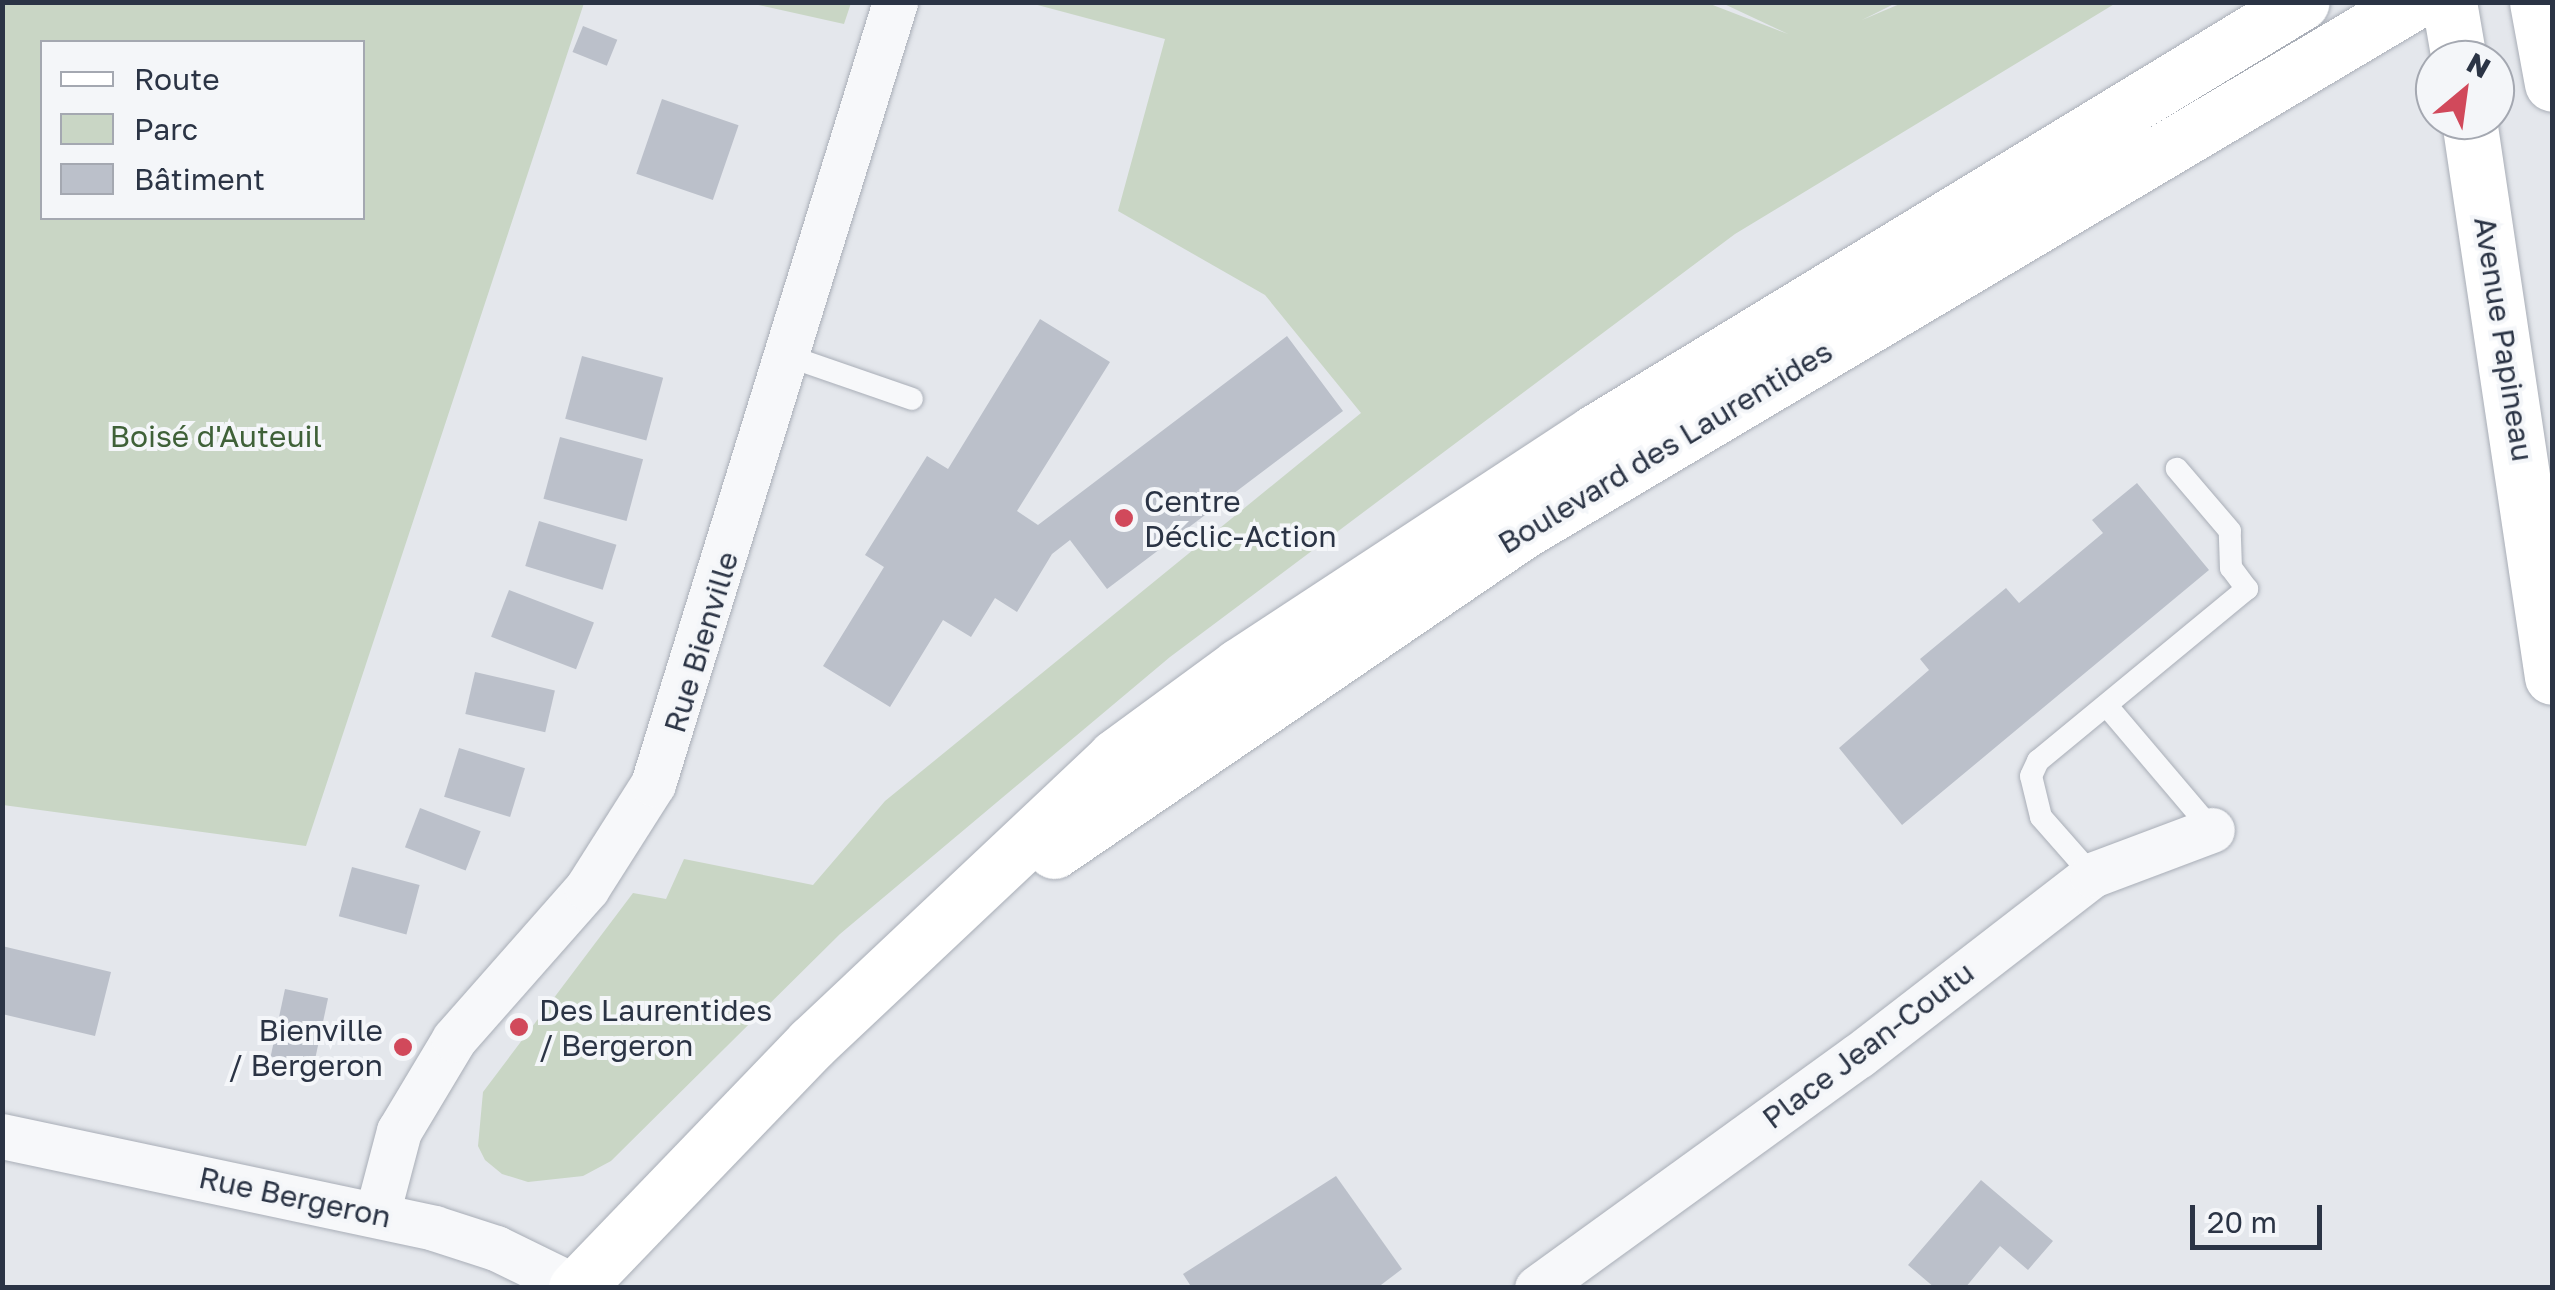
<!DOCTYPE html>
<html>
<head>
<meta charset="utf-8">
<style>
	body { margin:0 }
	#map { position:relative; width:2555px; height:1290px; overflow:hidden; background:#e4e7ec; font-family:"Golos Text",sans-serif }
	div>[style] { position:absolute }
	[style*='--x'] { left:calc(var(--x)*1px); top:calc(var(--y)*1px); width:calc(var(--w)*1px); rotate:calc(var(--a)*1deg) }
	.green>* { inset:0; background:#c9d6c5 }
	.building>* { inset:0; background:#bbc0ca; transform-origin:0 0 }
	.roads { filter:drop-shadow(0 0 2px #a9aeb7) drop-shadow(0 0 2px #a9aeb7) }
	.lane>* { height:22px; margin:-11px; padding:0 11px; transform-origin:11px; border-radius:11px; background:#f7f8fa }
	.street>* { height:45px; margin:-22.5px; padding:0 22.5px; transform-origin:22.5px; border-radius:22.5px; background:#f7f8fa }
	.secondary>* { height:55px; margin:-27.5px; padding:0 27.5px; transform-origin:27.5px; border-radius:27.5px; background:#fff }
	.highway>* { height:55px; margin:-27.5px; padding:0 27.5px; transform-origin:27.5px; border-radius:27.5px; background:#fff }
	.dots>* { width:28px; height:28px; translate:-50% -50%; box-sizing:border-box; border:5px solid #f4f6f9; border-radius:50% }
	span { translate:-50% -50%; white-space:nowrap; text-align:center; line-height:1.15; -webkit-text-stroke:8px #f4f6f9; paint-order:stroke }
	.street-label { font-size:30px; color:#2b3445 }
	.park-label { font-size:30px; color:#3f6138 }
	.poi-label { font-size:30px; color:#2b3445 }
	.left { translate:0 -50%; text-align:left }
	.right { translate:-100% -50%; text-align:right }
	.frame { position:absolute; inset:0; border:5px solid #2b3445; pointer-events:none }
	.legend { position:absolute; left:40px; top:40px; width:325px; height:180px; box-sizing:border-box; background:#f4f6f9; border:2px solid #a4a8b1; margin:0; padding:12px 18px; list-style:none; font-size:30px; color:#2b3445 }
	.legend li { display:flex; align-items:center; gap:20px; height:50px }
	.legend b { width:50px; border:2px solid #a4a8b1 }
	.north { position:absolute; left:2415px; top:40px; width:100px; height:100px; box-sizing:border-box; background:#f4f6f9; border:2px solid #a4a8b1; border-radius:50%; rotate:29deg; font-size:28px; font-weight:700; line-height:40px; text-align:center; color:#2b3445 }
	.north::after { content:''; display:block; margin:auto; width:35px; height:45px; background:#d1495b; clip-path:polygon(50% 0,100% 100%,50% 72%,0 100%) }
	.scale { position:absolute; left:2190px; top:1205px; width:132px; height:45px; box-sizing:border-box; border:5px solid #2b3445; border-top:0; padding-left:12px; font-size:30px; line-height:35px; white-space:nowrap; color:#2b3445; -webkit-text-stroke:8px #f4f6f9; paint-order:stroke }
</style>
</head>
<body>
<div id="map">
	<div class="green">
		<div style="clip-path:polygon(evenodd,3px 2px,584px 3px,306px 846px,3px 805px,3px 2px,362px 42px,362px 218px,42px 218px,42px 42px,362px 42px)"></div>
		<div style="clip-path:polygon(1705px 2px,1788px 34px,1722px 3px,1896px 3px,1862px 20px,1902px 3px,2116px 3px,1735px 234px,1170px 657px,840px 934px,611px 1161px,583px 1176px,528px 1182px,502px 1174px,485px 1160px,478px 1146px,483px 1092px,633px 893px,666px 899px,684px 859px,813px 885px,885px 801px,1361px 413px,1265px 295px,1118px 211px,1165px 39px,1030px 3px)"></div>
		<div style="clip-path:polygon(749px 3px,851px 2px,851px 3px,844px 24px)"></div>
	</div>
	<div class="building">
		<div style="left:583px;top:26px;width:37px;height:28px;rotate:22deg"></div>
		<div style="left:662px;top:99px;width:81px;height:79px;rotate:19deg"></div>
		<div style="clip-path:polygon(1040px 319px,1110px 362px,1017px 511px,1038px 525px,1287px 336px,1343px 411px,1107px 589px,1070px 540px,1052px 554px,1017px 612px,995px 598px,971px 637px,943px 620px,890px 707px,823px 666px,884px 567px,865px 555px,927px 456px,948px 469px)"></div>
		<div style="left:582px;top:356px;width:84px;height:65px;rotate:15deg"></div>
		<div style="left:560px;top:437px;width:86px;height:64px;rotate:15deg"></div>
		<div style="clip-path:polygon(2137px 483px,2209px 570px,1902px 825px,1839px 748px,1929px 670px,1920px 659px,2006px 588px,2019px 603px,2103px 533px,2092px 520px)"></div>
		<div style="left:539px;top:521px;width:81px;height:47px;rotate:17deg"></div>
		<div style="left:509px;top:590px;width:91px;height:50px;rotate:21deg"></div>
		<div style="left:475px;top:672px;width:82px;height:43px;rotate:13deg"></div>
		<div style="left:459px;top:748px;width:69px;height:51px;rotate:17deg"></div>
		<div style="left:420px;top:808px;width:65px;height:42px;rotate:21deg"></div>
		<div style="left:352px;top:867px;width:70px;height:51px;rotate:15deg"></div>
		<div style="clip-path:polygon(2px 946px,111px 972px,95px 1036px,2px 1014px)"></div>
		<div style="left:285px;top:989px;width:44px;height:69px;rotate:12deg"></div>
		<div style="clip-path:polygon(1336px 1176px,1402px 1269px,1377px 1288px,1192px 1288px,1183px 1274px)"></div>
		<div style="clip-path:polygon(1981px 1180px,2053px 1241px,2028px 1270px,2000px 1246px,1965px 1288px,1935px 1288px,1908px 1265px)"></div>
	</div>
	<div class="roads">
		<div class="lane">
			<div style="--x:788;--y:356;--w:131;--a:19.1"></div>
			<div style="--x:2107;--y:706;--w:162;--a:49.7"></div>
			<div style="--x:2092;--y:875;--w:77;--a:-131.3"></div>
			<div style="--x:2041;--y:817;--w:42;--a:-103.7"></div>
			<div style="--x:2031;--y:776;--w:17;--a:-65"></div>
			<div style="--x:2038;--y:761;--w:271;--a:-39.5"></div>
			<div style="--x:2247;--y:589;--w:26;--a:-127"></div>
			<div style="--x:2231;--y:568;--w:37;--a:-92"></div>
			<div style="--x:2230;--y:531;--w:82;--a:-130.5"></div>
		</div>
		<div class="street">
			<div style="--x:2;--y:1136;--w:442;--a:12"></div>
			<div style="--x:434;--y:1228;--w:65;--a:17.9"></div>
			<div style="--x:496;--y:1248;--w:91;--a:26"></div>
			<div style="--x:377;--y:1214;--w:86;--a:-75.2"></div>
			<div style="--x:399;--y:1131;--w:107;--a:-59.1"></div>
			<div style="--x:454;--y:1039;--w:201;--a:-48.6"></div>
			<div style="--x:587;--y:888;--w:123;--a:-57.6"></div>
			<div style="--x:653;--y:784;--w:819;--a:-72.8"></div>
			<div style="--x:1537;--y:1288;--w:396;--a:-35.9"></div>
			<div style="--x:1858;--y:1056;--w:296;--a:-37.7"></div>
			<div style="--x:2092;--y:875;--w:128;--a:-20.6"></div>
		</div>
		<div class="secondary">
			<div style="--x:1054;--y:851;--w:568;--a:-34.31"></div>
			<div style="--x:1523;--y:531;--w:1036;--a:-30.7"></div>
			<div style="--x:576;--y:1288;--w:340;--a:-46.1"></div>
			<div style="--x:812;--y:1043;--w:417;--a:-43.3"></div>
			<div style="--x:1115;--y:757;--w:154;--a:-36.3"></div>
			<div style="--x:1239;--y:666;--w:426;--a:-33.3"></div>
			<div style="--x:1595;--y:432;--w:827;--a:-31.31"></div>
		</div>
		<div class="highway">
			<div style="--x:2449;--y:2;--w:59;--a:80.2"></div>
			<div style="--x:2537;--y:2;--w:83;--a:79.6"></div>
			<div style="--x:2469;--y:120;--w:563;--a:81.52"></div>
		</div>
	</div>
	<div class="dots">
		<div style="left:1124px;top:518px;background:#d1495b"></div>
		<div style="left:519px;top:1027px;background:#d1495b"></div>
		<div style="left:403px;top:1047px;background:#d1495b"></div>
	</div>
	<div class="street-label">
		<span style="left:2504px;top:339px;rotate:81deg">Avenue Papineau</span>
		<span style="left:1665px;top:447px;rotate:-31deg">Boulevard des Laurentides</span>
		<span style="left:701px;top:642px;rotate:-73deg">Rue Bienville</span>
		<span style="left:1868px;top:1045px;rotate:-37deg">Place Jean-Coutu</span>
		<span style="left:295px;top:1197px;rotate:12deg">Rue Bergeron</span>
	</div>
	<div class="park-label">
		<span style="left:216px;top:436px">Boisé d'Auteuil</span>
	</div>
	<div class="poi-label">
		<span class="left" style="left:1144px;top:518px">Centre<br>Déclic-Action</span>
		<span class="left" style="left:539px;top:1027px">Des Laurentides<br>/ Bergeron</span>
		<span class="right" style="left:383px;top:1047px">Bienville<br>/ Bergeron</span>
	</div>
	<div class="frame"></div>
	<ul class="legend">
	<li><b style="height:12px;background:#fff"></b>Route</li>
	<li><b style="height:28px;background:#c9d6c5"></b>Parc</li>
	<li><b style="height:28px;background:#bbc0ca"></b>Bâtiment</li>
	</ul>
	<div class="north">N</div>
	<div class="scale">20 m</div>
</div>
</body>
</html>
